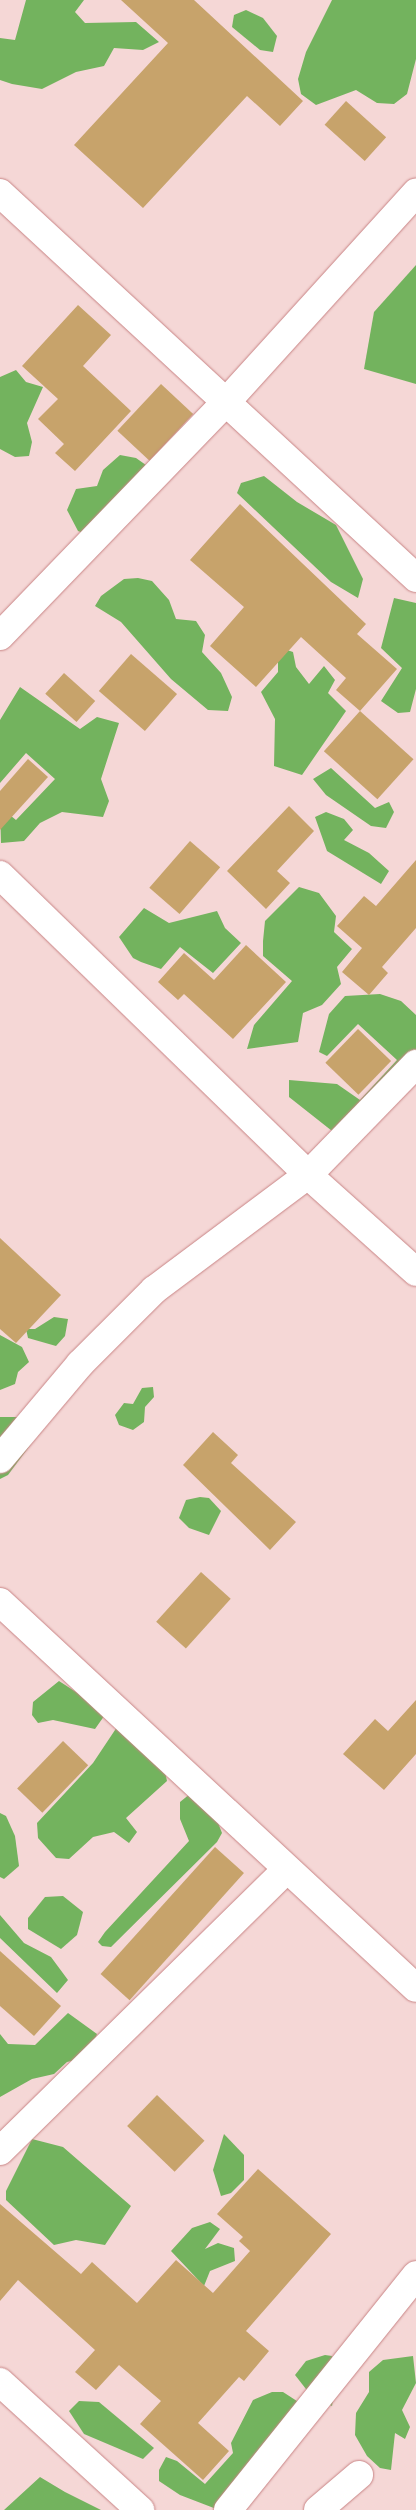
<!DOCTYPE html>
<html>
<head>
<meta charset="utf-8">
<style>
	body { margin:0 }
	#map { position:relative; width:416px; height:2510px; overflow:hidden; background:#f5d7d6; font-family:Quicksand,sans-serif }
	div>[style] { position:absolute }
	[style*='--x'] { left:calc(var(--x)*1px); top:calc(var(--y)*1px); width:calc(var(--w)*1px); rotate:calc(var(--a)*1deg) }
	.forest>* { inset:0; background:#73b35e }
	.building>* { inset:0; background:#c7a36b; transform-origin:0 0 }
	.roads { filter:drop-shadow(0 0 1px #c88485) drop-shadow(0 0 1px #c88485) }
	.minor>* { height:28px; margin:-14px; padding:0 14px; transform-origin:14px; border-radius:14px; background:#fff }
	span { translate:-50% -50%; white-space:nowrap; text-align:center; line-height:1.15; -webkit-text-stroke:4px #fff; paint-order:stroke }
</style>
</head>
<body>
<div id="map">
	<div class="forest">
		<div style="clip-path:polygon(26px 0,84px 0,75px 12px,85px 23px,136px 22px,159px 42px,143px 50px,114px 48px,104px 66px,76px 72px,42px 89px,12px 84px,0 80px,0 38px,15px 40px)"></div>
		<div style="clip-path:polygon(332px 0,416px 0,416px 59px,407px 94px,394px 104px,377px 103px,356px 90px,316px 105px,301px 94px,298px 79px,306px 52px)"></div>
		<div style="clip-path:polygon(246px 10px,263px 18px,277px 36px,273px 52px,260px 50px,232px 27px,234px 15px)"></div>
		<div style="clip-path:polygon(416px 265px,416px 384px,364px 369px,374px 312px)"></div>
		<div style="clip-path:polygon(16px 370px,26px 382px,43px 387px,27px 423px,32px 442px,29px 456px,15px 457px,0 449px,0 377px)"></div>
		<div style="clip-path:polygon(120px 455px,136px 458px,153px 470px,92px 537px,78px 531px,67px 510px,76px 489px,97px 486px,103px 470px)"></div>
		<div style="clip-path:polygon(264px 476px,297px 502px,336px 525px,363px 579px,358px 598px,331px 582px,237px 493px,241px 483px)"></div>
		<div style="clip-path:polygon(138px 578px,152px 581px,169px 600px,176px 619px,196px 621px,205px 635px,202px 652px,221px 673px,232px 697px,228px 711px,208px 710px,171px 679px,121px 622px,95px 606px,101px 596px,124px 579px)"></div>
		<div style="clip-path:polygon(394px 598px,416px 603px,416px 689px,410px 712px,398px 713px,381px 701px,402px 668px,381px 648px)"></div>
		<div style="clip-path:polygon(278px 647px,293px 652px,296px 667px,309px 684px,324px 666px,335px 680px,328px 693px,346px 711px,302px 775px,274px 766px,275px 719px,261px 692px,278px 672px)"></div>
		<div style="clip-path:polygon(20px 687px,80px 729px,97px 717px,119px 723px,101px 779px,109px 801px,103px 817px,62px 812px,40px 823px,24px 841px,1px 843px,0 807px,16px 820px,55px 779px,26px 753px,0 783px,0 720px)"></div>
		<div style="clip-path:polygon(331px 768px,375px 808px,389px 802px,394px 812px,386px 828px,371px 826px,326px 795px,313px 779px)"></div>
		<div style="clip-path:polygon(326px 812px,344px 819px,353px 830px,344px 840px,369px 853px,389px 871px,381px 884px,327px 851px,315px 817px)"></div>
		<div style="clip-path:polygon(299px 887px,319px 893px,336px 916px,334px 932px,352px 949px,337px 967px,341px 984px,322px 1005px,303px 1013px,298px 1042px,247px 1049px,254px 1025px,292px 981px,263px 956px,263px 941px,265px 921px)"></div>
		<div style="clip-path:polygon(144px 908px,169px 923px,217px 911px,225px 928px,241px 943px,213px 973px,180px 947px,161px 969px,141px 962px,133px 958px,119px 937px)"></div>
		<div style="clip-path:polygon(380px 994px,401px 1001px,416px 1015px,416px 1060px,346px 1142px,289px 1097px,289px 1080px,337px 1084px,360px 1100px,397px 1060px,358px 1024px,327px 1056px,319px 1052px,329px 1014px,345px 996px)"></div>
		<div style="clip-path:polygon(54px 1317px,68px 1319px,65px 1336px,56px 1346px,28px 1338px,26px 1329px,35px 1329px)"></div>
		<div style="clip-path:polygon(0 1335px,22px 1347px,29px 1362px,18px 1372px,15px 1384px,0 1390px)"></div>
		<div style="clip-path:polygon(153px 1387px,154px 1397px,145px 1407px,144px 1422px,133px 1430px,119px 1425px,115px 1415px,124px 1403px,133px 1404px,142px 1388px)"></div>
		<div style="clip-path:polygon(0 1417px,22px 1417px,34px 1434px,31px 1444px,8px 1475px,0 1479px)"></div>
		<div style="clip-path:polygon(200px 1497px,209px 1498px,221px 1511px,209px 1535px,189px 1528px,179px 1518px,186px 1500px)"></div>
		<div style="clip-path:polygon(59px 1681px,107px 1712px,95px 1729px,53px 1720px,38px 1723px,32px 1715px,33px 1702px)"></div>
		<div style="clip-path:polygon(117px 1727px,163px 1762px,167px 1781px,126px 1818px,137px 1832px,129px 1843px,114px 1832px,93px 1837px,69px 1859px,56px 1858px,38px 1838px,37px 1823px,93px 1763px)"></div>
		<div style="clip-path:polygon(196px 1789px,215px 1815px,222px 1833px,217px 1842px,111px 1947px,102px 1946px,98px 1942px,105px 1932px,189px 1841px,180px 1819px,180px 1802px)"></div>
		<div style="clip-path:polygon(0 1813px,6px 1816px,15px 1836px,19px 1866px,4px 1879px,0 1877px)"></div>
		<div style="clip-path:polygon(63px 1896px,83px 1912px,77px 1935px,61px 1949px,28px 1929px,28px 1918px,45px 1897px)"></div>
		<div style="clip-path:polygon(0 1915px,24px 1943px,51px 1957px,68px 1980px,57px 1993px,0 1938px)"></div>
		<div style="clip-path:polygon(68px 2013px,97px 2034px,90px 2057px,67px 2062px,54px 2074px,32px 2079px,0 2097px,0 2034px,8px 2044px,35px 2045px)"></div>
		<div style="clip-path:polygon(224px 2134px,244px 2155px,244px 2180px,231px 2193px,221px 2196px,213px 2170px)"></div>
		<div style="clip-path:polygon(32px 2139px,63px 2147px,131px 2206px,105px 2245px,76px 2240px,54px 2245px,6px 2200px,6px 2191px)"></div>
		<div style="clip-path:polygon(210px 2222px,220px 2229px,205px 2249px,218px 2243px,234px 2248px,235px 2261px,210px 2271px,204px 2286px,171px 2251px,192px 2228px)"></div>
		<div style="clip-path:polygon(325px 2355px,332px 2356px,338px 2369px,332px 2406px,313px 2398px,295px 2375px,306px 2361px)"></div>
		<div style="clip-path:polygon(413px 2356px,416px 2383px,402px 2410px,410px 2427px,405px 2439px,395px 2433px,391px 2470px,380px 2468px,367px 2456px,355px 2435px,356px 2413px,369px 2392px,369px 2372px,383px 2360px)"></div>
		<div style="clip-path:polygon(272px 2392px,283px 2392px,300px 2403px,219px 2510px,180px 2495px,159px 2481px,159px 2470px,166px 2457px,177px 2461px,205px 2484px,233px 2453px,231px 2443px,253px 2400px)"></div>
		<div style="clip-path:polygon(79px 2401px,99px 2402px,154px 2448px,143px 2459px,84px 2434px,69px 2411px)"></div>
		<div style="clip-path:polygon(40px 2477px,65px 2492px,101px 2510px,4px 2510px)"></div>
	</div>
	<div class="building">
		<div style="clip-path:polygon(121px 0,194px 0,303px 101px,280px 126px,247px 96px,143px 208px,74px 145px,168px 43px)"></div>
		<div style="left:346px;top:101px;width:54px;height:32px;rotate:42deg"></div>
		<div style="clip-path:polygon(78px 305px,111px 335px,83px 366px,131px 411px,75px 471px,55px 453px,64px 444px,38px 419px,58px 399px,22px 366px)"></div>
		<div style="left:161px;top:384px;width:44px;height:64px;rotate:43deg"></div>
		<div style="clip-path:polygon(240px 504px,366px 624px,357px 634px,397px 669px,360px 711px,336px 690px,346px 678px,301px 637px,256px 687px,210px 646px,244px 607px,190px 560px)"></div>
		<div style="left:131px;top:654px;width:61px;height:49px;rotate:41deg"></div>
		<div style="left:64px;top:673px;width:42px;height:28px;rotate:42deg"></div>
		<div style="left:360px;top:711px;width:72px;height:54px;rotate:42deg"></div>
		<div style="clip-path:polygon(28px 759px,48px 777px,0 830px,0 791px)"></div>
		<div style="clip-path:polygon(289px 806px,314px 831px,277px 871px,290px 883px,266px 909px,227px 871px)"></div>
		<div style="left:190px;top:841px;width:40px;height:62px;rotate:41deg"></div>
		<div style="clip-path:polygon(416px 860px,416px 928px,382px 967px,388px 973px,369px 995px,342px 972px,362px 948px,337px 926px,364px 896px,376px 906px)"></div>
		<div style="clip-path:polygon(246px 945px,286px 982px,233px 1039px,184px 994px,178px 1000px,158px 982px,184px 953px,214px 980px)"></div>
		<div style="left:358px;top:1029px;width:46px;height:47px;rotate:44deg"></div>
		<div style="clip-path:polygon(0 1238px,61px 1295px,16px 1343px,0 1329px)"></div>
		<div style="clip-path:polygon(213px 1432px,238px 1455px,231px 1463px,296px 1522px,270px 1550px,183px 1465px)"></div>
		<div style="left:201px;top:1572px;width:40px;height:67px;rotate:42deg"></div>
		<div style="clip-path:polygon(416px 1700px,416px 1754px,384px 1790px,343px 1754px,375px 1719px,388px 1731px)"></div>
		<div style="left:63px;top:1741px;width:35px;height:66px;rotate:44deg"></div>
		<div style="left:215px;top:1847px;width:39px;height:171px;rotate:42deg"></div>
		<div style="clip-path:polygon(0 1951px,61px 2006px,34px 2036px,0 2006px)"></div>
		<div style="left:157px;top:2095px;width:66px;height:43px;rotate:44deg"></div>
		<div style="clip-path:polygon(258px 2169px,331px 2234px,246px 2331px,269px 2351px,244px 2381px,239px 2377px,198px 2423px,229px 2451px,203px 2480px,140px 2424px,161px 2401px,119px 2365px,96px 2390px,75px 2372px,95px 2350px,18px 2280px,0 2301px,0 2204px,81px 2274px,92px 2262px,137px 2303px,176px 2260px,213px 2293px,250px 2251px,239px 2241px,243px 2237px,217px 2214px)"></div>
	</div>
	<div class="roads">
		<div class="minor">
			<div style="--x:0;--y:193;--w:567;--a:42.78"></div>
			<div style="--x:0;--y:636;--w:328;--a:-46"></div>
			<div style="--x:228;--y:400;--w:280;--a:-47.8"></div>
			<div style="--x:0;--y:875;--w:430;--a:44.2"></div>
			<div style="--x:308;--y:1175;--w:145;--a:41.9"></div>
			<div style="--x:0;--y:1459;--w:124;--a:-49.9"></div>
			<div style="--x:80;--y:1364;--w:105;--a:-45"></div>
			<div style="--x:154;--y:1290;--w:192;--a:-36.8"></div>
			<div style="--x:308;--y:1175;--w:155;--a:-45.8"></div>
			<div style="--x:0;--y:1602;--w:567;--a:42.86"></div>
			<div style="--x:0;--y:2151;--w:400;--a:-44.5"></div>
			<div style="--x:0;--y:2382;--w:190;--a:42.4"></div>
			<div style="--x:228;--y:2510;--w:301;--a:-51.3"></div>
			<div style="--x:318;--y:2510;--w:54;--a:-40.5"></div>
		</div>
	</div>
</div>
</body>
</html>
